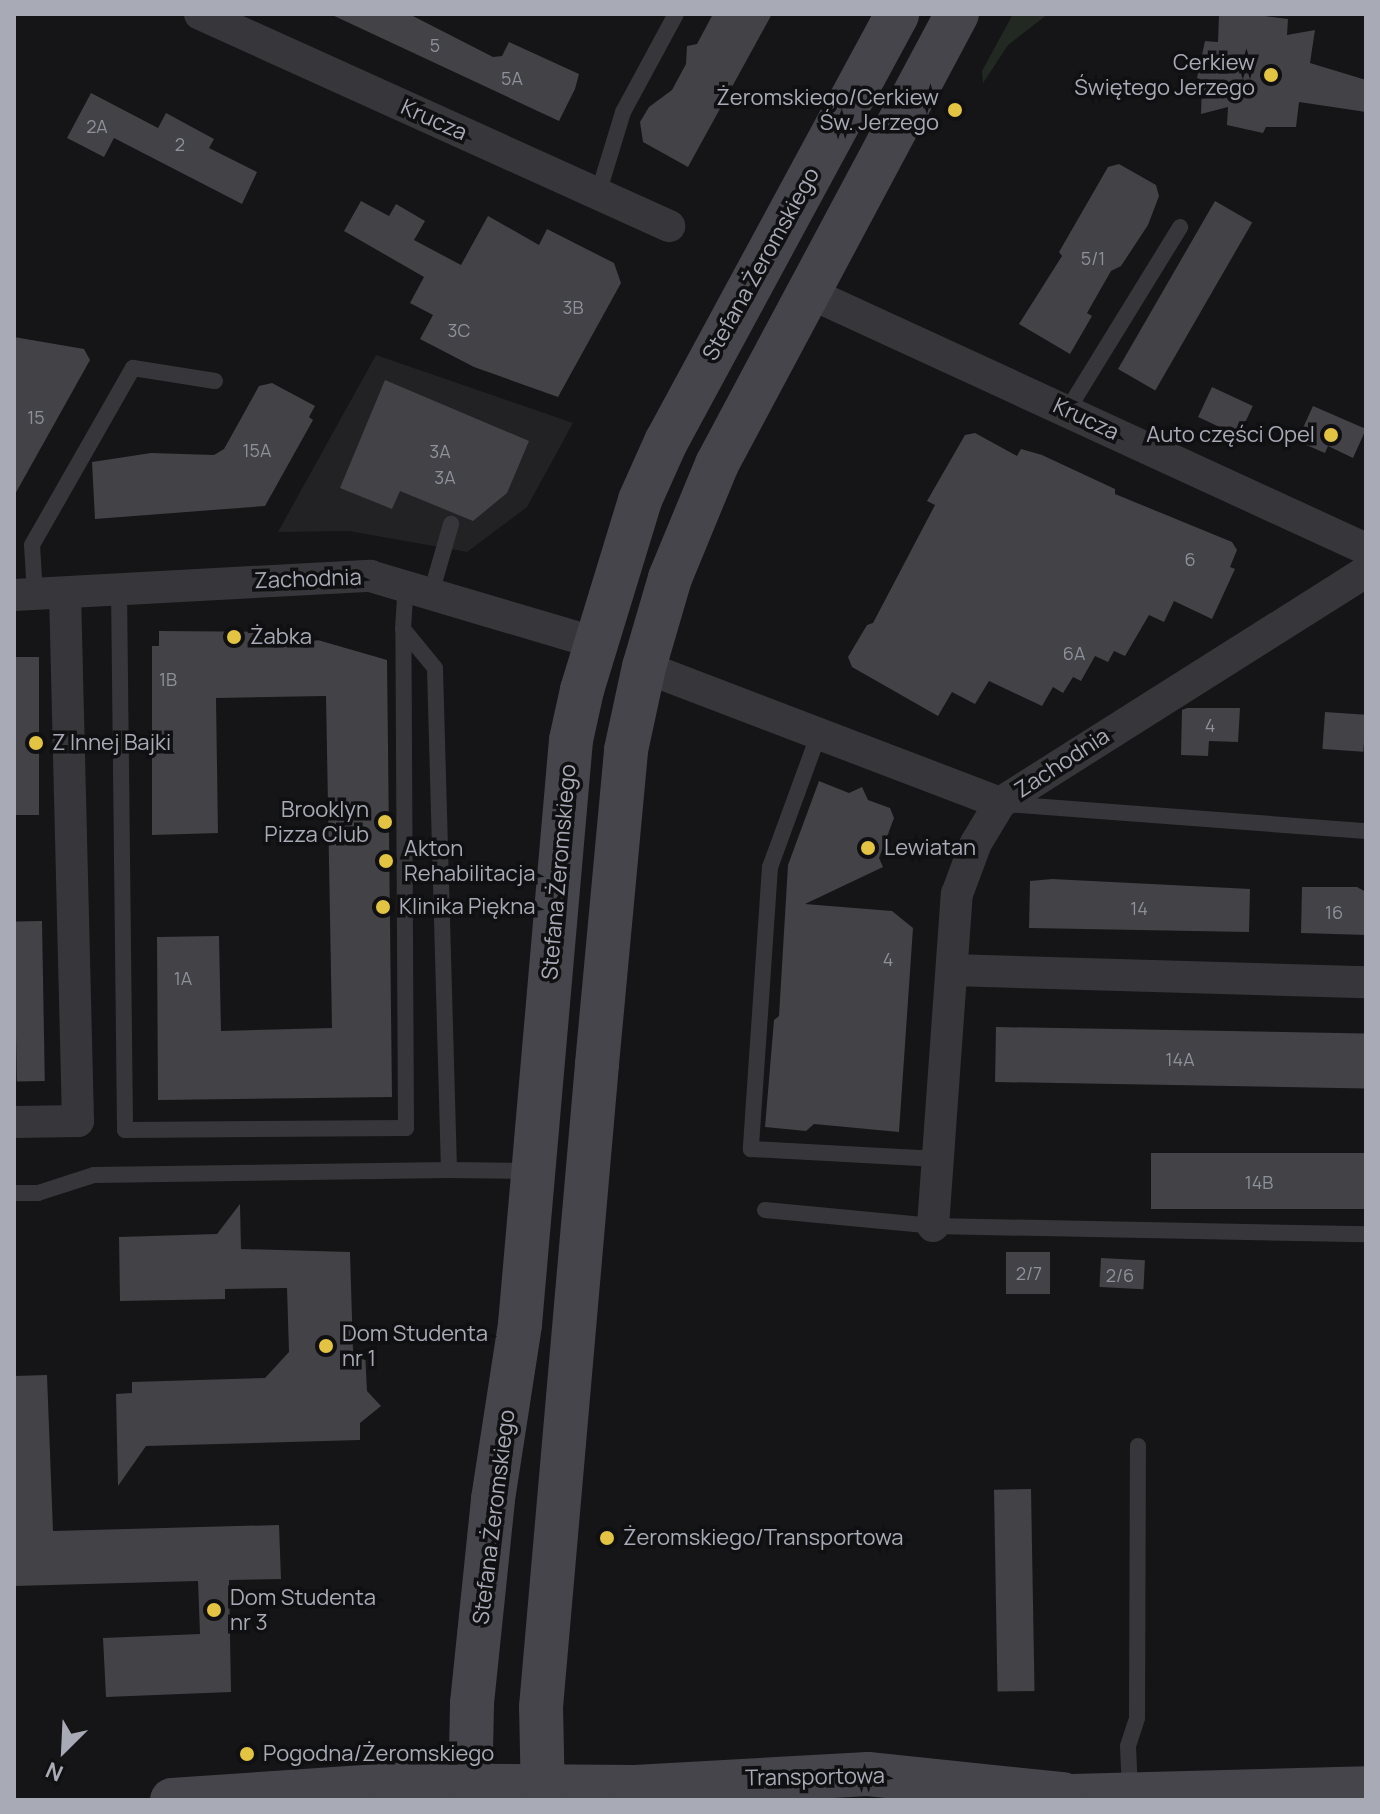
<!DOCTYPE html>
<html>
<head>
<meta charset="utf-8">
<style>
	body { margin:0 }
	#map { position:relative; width:1380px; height:1814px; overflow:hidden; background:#151517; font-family:Manrope,sans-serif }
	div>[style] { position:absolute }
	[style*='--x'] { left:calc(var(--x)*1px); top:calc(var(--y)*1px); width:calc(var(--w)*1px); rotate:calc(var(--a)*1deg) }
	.built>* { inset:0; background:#222124 }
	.green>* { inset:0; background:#222923 }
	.building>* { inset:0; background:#424247; transform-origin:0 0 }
	.lane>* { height:16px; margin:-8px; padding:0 8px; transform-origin:8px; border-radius:8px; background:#37373b }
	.street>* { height:32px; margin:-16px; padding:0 16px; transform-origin:16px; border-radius:16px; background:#37373b }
	.secondary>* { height:44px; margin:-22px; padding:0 22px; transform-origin:22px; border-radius:22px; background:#45454b }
	.dots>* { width:22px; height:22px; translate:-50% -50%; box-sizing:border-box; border:4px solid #101012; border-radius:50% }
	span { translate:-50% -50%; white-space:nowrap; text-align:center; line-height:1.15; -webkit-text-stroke:7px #101012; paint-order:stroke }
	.number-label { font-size:18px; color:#8e909a }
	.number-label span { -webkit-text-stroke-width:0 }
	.poi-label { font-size:22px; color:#a8aab6 }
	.right { translate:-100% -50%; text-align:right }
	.left { translate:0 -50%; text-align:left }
	.street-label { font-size:22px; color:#a8aab6 }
	.frame { position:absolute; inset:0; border:16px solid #a8aab6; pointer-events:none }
	.north { position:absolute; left:24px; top:1710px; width:80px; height:80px; -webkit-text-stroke:6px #101012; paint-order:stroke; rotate:204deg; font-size:22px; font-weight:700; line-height:32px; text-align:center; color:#a8aab6 }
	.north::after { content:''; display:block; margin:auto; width:28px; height:36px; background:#a8aab6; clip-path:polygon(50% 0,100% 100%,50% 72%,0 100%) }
</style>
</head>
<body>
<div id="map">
	<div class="built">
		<div style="clip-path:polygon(376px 355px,573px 423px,527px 507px,467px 552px,349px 531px,278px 532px)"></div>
	</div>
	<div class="green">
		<div style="clip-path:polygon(1013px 14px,1048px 14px,1008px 45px,983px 83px,982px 71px)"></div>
	</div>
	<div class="building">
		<div style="clip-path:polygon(330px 14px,409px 14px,493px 57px,502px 56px,509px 42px,579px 74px,575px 89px,559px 121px)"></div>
		<div style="clip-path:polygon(713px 14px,772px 14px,688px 167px,643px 142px,640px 122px,649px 107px,672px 90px,686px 64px,687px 46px,697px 44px)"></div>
		<div style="clip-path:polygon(1250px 14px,1288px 19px,1287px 35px,1315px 30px,1310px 63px,1366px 80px,1366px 112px,1299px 102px,1296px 127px,1266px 127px,1263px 133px,1227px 125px,1228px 107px,1201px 114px,1202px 80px,1197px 78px,1205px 41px,1218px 42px,1219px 15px)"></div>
		<div style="clip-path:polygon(91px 93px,158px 128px,166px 113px,214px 139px,209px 148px,257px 172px,242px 204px,114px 138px,104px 157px,67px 138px)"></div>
		<div style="clip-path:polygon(1119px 164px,1156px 185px,1159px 196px,1148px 225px,1121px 266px,1111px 271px,1087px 313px,1092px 316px,1070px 354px,1019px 324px,1062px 256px,1059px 252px,1108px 167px)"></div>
		<div style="clip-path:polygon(361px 201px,389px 216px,396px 204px,425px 221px,414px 240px,461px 265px,488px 216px,539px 245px,547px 229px,614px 263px,621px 283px,558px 397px,474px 367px,420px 339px,433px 315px,410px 303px,424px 277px,344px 231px)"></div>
		<div style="left:1215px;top:201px;width:43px;height:194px;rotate:30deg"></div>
		<div style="clip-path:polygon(14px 337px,84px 349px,90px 360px,14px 496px)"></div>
		<div style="clip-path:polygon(385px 380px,529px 441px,507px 493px,473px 521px,400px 491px,392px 509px,340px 488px)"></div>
		<div style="clip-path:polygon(272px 383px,315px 406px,309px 417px,313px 420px,265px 506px,95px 519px,92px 462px,151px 453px,214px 455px,224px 449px,259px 386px)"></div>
		<div style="left:1212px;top:387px;width:45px;height:33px;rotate:25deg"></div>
		<div style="clip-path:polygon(1313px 406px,1366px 429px,1353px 458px,1328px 446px,1325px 453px,1297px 441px)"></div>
		<div style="clip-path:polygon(975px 433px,1017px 456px,1021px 449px,1042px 455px,1115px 489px,1115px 494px,1232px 542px,1237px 550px,1230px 567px,1235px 569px,1212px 619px,1174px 601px,1164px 622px,1149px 615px,1125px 656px,1114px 651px,1108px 662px,1095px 656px,1081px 681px,1073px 677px,1063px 693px,1053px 687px,1042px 706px,989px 681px,975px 704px,952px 692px,938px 716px,852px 667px,848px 657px,867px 625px,873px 623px,935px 505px,927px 501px,965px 435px)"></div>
		<div style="clip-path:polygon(159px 631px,290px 632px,387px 660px,392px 1097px,158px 1100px,157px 937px,219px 936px,221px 1031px,332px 1028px,326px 696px,216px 698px,218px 833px,152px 835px,152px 646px,159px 646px)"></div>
		<div style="left:14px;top:657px;width:25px;height:158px"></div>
		<div style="clip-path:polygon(1187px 708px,1240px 708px,1238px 742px,1209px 741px,1208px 756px,1181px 755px,1182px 710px)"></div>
		<div style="left:1325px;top:712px;width:41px;height:37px;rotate:4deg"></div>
		<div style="clip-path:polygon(819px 781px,849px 793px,862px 787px,868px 800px,890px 808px,894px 818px,879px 858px,883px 867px,805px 904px,892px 911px,913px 928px,899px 1132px,814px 1124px,806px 1131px,765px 1127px,774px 1020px,779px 1016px,788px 865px)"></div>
		<div style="clip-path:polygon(1052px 879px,1250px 889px,1249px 932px,1029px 928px,1030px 881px)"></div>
		<div style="clip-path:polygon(1302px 887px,1357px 887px,1366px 892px,1366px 935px,1301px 933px)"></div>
		<div style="left:42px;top:921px;width:160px;height:28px;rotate:89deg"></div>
		<div style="left:996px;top:1027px;width:370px;height:55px;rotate:1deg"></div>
		<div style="left:1151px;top:1153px;width:215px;height:56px"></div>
		<div style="clip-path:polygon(240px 1204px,241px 1249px,350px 1252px,353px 1351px,365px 1351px,367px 1391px,381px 1406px,360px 1423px,360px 1440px,146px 1446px,118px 1486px,116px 1394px,132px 1393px,132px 1382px,265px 1378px,289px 1352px,287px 1288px,225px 1289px,225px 1299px,120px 1301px,119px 1237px,217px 1234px)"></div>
		<div style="left:1006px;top:1252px;width:44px;height:42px"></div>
		<div style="left:1101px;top:1258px;width:44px;height:29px;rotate:3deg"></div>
		<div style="clip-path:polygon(47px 1375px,53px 1531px,279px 1525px,281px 1579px,229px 1580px,231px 1692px,106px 1697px,103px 1638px,200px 1634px,198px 1581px,14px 1586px,14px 1376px)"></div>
		<div style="left:1031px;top:1489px;width:202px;height:37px;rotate:89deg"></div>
	</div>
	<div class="lane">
		<div style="--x:598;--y:194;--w:86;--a:-73"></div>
		<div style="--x:623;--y:112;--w:111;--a:-61.6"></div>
		<div style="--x:1067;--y:411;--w:216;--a:-58.4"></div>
		<div style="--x:119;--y:589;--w:541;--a:89.36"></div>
		<div style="--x:125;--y:1130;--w:281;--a:-0.4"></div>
		<div style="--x:406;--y:1128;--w:499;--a:-90.3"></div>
		<div style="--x:432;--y:590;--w:69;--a:-73.9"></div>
		<div style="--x:35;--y:594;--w:49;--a:-93.5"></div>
		<div style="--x:32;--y:545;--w:204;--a:-60.3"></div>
		<div style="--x:133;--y:368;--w:83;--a:9"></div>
		<div style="--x:818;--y:736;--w:140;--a:110.1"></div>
		<div style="--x:770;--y:867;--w:283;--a:93.9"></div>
		<div style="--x:751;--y:1149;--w:187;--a:3.1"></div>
		<div style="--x:1005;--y:804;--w:362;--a:4.3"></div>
		<div style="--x:449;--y:1170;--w:81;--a:0.7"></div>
		<div style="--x:14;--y:1193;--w:24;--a:0"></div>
		<div style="--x:38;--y:1193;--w:59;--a:-17.8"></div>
		<div style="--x:94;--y:1175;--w:355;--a:-0.8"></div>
		<div style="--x:449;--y:1170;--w:502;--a:-91.6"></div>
		<div style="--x:435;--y:668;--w:50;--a:-129.4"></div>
		<div style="--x:403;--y:629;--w:46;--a:-86.3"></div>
		<div style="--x:765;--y:1210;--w:169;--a:5.4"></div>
		<div style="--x:933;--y:1226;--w:433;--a:1.1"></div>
		<div style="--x:1130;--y:1792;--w:46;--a:-92.5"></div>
		<div style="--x:1128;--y:1746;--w:29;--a:-72"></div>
		<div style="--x:1137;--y:1718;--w:272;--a:-89.8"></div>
	</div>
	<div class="street">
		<div style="--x:200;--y:14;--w:515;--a:24.32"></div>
		<div style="--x:805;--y:291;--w:617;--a:24.7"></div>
		<div style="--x:14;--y:595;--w:357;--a:-3.1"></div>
		<div style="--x:370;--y:576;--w:233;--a:16.5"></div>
		<div style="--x:644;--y:667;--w:381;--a:20.9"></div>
		<div style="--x:1000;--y:803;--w:433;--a:-32.3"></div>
		<div style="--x:952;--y:970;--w:414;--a:1.7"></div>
		<div style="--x:14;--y:1122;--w:64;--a:-0.9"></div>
		<div style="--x:78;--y:1121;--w:528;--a:-91.41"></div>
		<div style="--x:933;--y:1226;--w:333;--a:-85.9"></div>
		<div style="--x:957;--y:894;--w:54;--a:-69.6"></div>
		<div style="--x:976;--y:843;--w:47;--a:-59"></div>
	</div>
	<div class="secondary">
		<div style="--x:1033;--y:1797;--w:333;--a:-1.5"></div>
		<div style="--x:172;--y:1800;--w:223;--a:-3.9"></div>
		<div style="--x:394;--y:1785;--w:241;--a:0.5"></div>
		<div style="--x:635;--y:1787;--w:233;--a:-3.2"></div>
		<div style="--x:868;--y:1774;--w:196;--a:5.9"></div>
		<div style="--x:470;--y:1800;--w:97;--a:-88.8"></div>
		<div style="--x:472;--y:1703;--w:205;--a:-84.1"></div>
		<div style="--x:493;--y:1499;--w:177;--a:-81.2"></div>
		<div style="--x:520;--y:1324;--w:586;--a:-85.01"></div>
		<div style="--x:571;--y:740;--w:51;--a:-77.6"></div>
		<div style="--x:582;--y:690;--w:199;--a:-73"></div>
		<div style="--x:640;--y:500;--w:64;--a:-65.9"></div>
		<div style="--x:666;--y:442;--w:486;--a:-61.6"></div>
		<div style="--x:543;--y:1800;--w:93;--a:-91.2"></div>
		<div style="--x:541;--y:1707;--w:645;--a:-85.02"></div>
		<div style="--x:597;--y:1064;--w:315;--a:-84.7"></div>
		<div style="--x:626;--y:750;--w:85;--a:-77.8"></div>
		<div style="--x:644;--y:667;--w:93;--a:-73.7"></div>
		<div style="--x:670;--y:578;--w:123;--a:-67.6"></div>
		<div style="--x:717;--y:464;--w:510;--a:-61.93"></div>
	</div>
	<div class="dots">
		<div style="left:1271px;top:75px;background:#e2c342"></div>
		<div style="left:955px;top:110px;background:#e2c342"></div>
		<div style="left:1331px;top:435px;background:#e2c342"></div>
		<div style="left:234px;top:637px;background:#e2c342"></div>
		<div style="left:36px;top:743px;background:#e2c342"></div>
		<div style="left:385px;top:822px;background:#e2c342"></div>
		<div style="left:868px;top:848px;background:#e2c342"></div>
		<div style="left:386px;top:861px;background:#e2c342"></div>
		<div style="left:383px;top:907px;background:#e2c342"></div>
		<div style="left:326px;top:1346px;background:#e2c342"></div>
		<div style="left:607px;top:1538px;background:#e2c342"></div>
		<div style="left:214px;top:1610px;background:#e2c342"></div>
		<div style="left:247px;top:1754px;background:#e2c342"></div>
	</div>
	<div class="number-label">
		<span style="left:435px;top:45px">5</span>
		<span style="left:512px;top:78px">5A</span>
		<span style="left:97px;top:126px">2A</span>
		<span style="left:180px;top:144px">2</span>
		<span style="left:1093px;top:258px">5/1</span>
		<span style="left:573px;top:307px">3B</span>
		<span style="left:459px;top:330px">3C</span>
		<span style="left:36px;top:417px">15</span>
		<span style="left:257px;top:450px">15A</span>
		<span style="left:440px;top:451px">3A</span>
		<span style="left:445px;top:477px">3А</span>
		<span style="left:1190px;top:559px">6</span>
		<span style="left:1074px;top:653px">6A</span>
		<span style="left:168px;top:679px">1B</span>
		<span style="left:1210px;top:725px">4</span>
		<span style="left:1139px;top:908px">14</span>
		<span style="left:1334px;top:912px">16</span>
		<span style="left:888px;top:959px">4</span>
		<span style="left:183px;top:978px">1A</span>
		<span style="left:1180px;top:1059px">14A</span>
		<span style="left:1259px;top:1182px">14B</span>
		<span style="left:1029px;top:1273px">2/7</span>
		<span style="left:1120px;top:1275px">2/6</span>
	</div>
	<div class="poi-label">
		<span class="right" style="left:1255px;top:75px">Cerkiew<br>Świętego Jerzego</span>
		<span class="right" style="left:939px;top:110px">Żeromskiego/Cerkiew<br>Św. Jerzego</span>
		<span class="right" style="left:1315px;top:435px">Auto części Opel</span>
		<span class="left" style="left:250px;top:637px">Żabka</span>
		<span class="left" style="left:52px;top:743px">Z Innej Bajki</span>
		<span class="right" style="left:369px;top:822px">Brooklyn<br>Pizza Club</span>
		<span class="left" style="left:404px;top:861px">Akton<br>Rehabilitacja</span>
		<span class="left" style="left:884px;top:848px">Lewiatan</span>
		<span class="left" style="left:399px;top:907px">Klinika Piękna</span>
		<span class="left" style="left:342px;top:1346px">Dom Studenta<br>nr 1</span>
		<span class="left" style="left:623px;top:1538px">Żeromskiego/Transportowa</span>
		<span class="left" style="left:230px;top:1610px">Dom Studenta<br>nr 3</span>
		<span class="left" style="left:263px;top:1754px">Pogodna/Żeromskiego</span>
	</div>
	<div class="street-label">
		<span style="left:434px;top:120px;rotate:24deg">Krucza</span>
		<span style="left:761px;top:264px;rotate:-61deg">Stefana Żeromskiego</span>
		<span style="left:1086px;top:419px;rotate:25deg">Krucza</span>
		<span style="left:308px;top:579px;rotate:-2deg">Zachodnia</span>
		<span style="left:1062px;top:763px;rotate:-33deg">Zachodnia</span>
		<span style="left:559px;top:872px;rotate:-85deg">Stefana Żeromskiego</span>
		<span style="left:494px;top:1517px;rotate:-83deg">Stefana Żeromskiego</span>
		<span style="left:815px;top:1777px;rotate:-1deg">Transportowa</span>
	</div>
	<div class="frame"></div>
	<div class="north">N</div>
</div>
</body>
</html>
